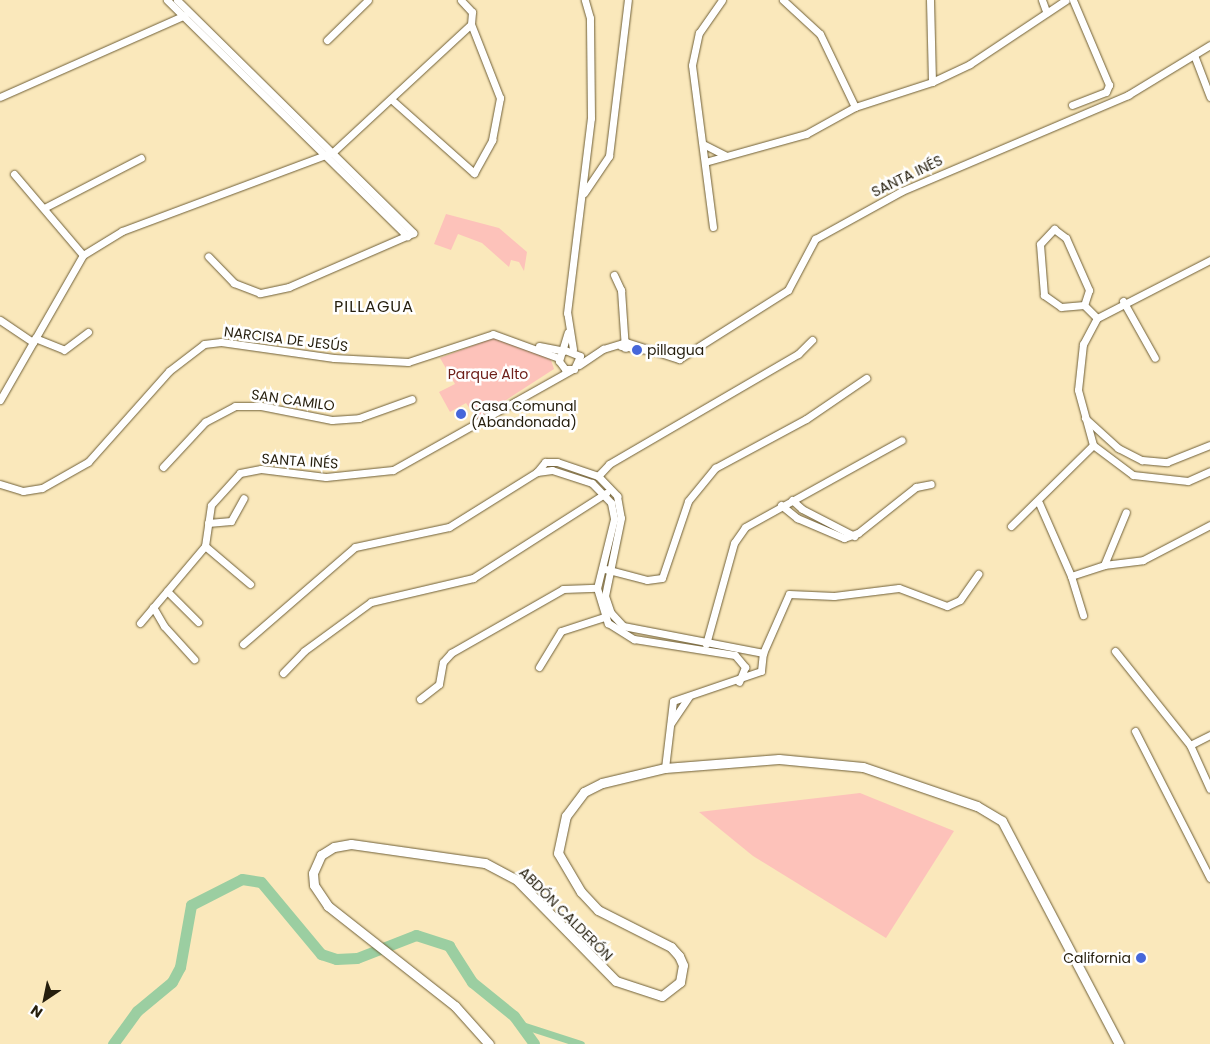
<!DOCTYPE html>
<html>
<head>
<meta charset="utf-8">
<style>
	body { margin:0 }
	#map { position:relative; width:1210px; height:1044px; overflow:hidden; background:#fae8bb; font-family:Poppins,sans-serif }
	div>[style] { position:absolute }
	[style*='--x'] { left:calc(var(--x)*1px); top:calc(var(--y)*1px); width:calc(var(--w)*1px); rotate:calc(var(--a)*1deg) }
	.green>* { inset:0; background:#fdc2ba }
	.canal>* { height:7px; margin:-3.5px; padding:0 3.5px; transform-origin:3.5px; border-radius:3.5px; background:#9bcea1 }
	.river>* { height:11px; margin:-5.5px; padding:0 5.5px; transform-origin:5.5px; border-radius:5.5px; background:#9bcea1 }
	.roads { filter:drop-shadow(0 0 1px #6f5f37) drop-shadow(0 0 1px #6f5f37) }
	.minor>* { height:7px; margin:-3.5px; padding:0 3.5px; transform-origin:3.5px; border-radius:3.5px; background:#fff }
	.tertiary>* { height:9px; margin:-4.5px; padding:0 4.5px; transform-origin:4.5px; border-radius:4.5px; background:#fff }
	.dots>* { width:14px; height:14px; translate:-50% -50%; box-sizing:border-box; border:2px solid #fff; border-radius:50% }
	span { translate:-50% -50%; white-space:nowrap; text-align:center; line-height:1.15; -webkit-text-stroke:5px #fff; paint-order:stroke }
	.street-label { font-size:14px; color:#251e0d }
	.poi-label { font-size:14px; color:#251e0d }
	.left { translate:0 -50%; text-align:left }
	.right { translate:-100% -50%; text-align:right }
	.park-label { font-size:14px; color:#6f201a }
	.quarter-label { font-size:16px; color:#251e0d; letter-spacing:1px }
	.north { position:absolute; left:20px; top:974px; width:50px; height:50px; -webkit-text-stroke:4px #fff; paint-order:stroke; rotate:214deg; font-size:14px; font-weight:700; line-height:20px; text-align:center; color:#251e0d }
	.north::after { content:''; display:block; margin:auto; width:18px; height:22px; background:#251e0d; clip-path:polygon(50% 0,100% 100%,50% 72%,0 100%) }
</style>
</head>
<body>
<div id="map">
	<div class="green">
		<div style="clip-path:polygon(446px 214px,499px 228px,527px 252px,524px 271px,519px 262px,511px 260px,509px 267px,482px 243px,458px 234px,451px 250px,434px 244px)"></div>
		<div style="clip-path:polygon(493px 338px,550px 357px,554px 369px,477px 419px,466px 403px,450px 412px,439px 392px,455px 384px,440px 358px)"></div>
		<div style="clip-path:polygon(860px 793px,954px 831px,886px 938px,753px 856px,699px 812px)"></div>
	</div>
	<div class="canal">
		<div style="--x:519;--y:1024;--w:65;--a:17.9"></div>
	</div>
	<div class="river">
		<div style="--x:113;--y:1044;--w:41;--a:-54"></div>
		<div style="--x:137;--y:1011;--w:45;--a:-39.6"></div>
		<div style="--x:172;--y:982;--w:17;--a:-62"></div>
		<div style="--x:180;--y:967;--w:63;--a:-79.9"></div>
		<div style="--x:191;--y:905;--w:57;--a:-27"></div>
		<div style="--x:242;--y:879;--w:19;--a:9"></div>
		<div style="--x:261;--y:882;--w:94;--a:50.2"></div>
		<div style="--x:321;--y:954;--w:16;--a:18"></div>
		<div style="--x:336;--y:959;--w:21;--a:-3"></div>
		<div style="--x:357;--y:958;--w:63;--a:-21.3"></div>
		<div style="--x:416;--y:935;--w:35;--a:18"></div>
		<div style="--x:449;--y:946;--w:43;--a:57.4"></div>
		<div style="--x:472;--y:982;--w:54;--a:39"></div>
		<div style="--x:514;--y:1016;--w:34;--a:54"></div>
	</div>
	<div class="roads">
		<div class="minor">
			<div style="--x:167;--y:0;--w:337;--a:44.5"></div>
			<div style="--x:177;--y:0;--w:332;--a:44.6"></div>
			<div style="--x:413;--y:233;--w:135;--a:156.5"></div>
			<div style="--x:289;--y:287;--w:30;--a:168"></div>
			<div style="--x:260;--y:293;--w:28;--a:-159"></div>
			<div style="--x:234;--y:283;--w:37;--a:-134"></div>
			<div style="--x:783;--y:0;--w:50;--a:42.6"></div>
			<div style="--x:820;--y:34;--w:81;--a:64.4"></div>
			<div style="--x:930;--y:0;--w:82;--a:88.6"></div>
			<div style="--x:1042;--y:0;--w:12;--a:70"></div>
			<div style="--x:327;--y:40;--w:57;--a:-44.3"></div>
			<div style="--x:1194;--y:55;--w:45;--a:69.1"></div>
			<div style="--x:0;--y:97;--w:202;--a:-23.9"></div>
			<div style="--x:392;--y:100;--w:110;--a:41.7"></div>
			<div style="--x:474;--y:173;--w:38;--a:-61"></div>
			<div style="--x:492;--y:140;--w:43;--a:-79.2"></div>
			<div style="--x:500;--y:98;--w:79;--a:-111.4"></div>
			<div style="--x:1072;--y:105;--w:36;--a:-21"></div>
			<div style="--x:1106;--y:92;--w:8;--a:-67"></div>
			<div style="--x:1109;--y:85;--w:92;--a:-113"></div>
			<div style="--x:703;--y:144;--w:25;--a:27"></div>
			<div style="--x:705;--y:162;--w:105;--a:-15.5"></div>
			<div style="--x:806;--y:134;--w:56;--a:-28.9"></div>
			<div style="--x:855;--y:107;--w:81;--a:-18"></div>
			<div style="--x:932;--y:82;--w:42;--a:-25.3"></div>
			<div style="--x:970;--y:64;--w:115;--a:-33.7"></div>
			<div style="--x:14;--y:174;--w:106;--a:49.6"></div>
			<div style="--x:584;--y:193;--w:45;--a:-56"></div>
			<div style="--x:609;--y:156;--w:157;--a:-83.1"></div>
			<div style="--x:44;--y:208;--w:109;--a:-27.3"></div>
			<div style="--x:713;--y:227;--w:163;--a:-97.4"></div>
			<div style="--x:692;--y:65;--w:33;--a:-78"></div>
			<div style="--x:699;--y:33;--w:40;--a:-55.1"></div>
			<div style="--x:1054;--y:229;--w:15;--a:37"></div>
			<div style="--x:1066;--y:238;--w:57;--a:66.1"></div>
			<div style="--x:1089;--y:290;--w:16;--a:108"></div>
			<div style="--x:1084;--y:305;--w:23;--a:175"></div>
			<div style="--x:1061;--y:307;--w:21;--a:-145"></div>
			<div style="--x:1044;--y:295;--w:51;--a:-94.5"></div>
			<div style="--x:1040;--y:244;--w:21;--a:-47"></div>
			<div style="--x:1210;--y:260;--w:127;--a:152.8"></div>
			<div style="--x:1097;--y:318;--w:30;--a:118"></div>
			<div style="--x:1083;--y:344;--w:46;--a:96.2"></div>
			<div style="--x:1078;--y:390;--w:57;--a:74.7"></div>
			<div style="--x:1093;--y:445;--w:50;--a:36.9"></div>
			<div style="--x:1133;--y:475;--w:55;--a:6.2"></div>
			<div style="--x:1188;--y:481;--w:24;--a:-24"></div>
			<div style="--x:614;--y:275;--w:17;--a:65"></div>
			<div style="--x:621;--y:290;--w:58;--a:86.1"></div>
			<div style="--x:1123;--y:301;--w:65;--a:60.7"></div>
			<div style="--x:1084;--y:305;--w:18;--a:45"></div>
			<div style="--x:0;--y:320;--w:40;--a:34"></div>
			<div style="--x:35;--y:338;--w:31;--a:22"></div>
			<div style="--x:64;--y:350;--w:30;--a:-37"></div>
			<div style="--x:539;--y:346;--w:25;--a:11"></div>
			<div style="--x:621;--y:346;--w:26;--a:9"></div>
			<div style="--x:573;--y:349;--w:36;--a:-99"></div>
			<div style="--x:567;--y:313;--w:196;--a:-83"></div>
			<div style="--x:591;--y:118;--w:100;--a:-90.6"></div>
			<div style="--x:590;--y:18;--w:19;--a:-106"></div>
			<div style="--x:565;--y:350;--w:16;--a:22"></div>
			<div style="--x:580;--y:356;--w:14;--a:115"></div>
			<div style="--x:574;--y:369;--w:9;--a:180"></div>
			<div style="--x:565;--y:369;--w:10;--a:-127"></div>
			<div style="--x:559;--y:361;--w:30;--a:-73"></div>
			<div style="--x:579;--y:365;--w:29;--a:-34"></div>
			<div style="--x:603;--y:349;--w:24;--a:-17"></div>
			<div style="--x:626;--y:342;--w:56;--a:17.8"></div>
			<div style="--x:679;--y:359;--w:129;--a:-32.3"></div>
			<div style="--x:788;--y:290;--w:58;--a:-62.1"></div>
			<div style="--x:815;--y:239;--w:99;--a:-28.9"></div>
			<div style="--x:902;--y:191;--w:246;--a:-23"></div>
			<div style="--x:1128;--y:95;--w:96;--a:-31.4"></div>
			<div style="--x:0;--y:400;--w:167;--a:-60.2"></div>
			<div style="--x:83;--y:255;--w:46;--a:-31.6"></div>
			<div style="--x:122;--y:231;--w:225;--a:-20.5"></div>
			<div style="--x:333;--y:152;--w:188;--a:-42.8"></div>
			<div style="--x:471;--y:24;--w:12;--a:-85"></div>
			<div style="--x:472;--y:12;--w:16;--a:-133"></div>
			<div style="--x:1085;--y:418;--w:45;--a:42.3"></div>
			<div style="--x:1118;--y:448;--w:27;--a:27"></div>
			<div style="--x:1142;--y:460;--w:25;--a:5"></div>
			<div style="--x:1167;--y:462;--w:46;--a:-21.6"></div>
			<div style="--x:163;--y:467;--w:62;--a:-47"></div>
			<div style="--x:205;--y:422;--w:34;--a:-28"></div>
			<div style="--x:235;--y:406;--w:26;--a:0"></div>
			<div style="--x:261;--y:406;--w:72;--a:11.2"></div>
			<div style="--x:332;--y:420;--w:27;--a:-4"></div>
			<div style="--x:359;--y:418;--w:56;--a:-19.7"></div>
			<div style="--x:537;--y:472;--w:13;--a:-51"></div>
			<div style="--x:545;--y:462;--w:12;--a:0"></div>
			<div style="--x:557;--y:462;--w:43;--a:18.9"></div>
			<div style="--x:598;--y:476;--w:28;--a:46"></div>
			<div style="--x:617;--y:496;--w:22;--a:80"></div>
			<div style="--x:621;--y:518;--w:80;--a:101.6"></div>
			<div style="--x:605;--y:596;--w:18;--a:71"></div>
			<div style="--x:611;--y:613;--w:18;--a:47"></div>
			<div style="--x:623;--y:626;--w:143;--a:10.9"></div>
			<div style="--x:598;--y:476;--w:16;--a:-47"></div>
			<div style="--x:609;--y:464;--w:219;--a:-30.2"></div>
			<div style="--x:798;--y:354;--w:20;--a:-45"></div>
			<div style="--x:0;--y:484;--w:24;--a:17"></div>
			<div style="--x:23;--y:491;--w:19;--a:-9"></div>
			<div style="--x:42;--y:488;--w:53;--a:-29.5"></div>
			<div style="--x:88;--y:462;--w:122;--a:-48.3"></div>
			<div style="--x:169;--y:371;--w:44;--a:-37.6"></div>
			<div style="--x:204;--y:344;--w:17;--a:-7"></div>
			<div style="--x:221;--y:342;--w:114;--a:8.1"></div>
			<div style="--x:334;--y:358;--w:74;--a:3.1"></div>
			<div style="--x:408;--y:362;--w:89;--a:-18.2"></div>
			<div style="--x:493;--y:334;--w:70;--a:20"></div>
			<div style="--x:792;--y:500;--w:13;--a:42"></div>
			<div style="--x:802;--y:509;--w:59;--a:27.4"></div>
			<div style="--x:1039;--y:503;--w:80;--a:66.3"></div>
			<div style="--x:1071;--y:576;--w:41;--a:72.9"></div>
			<div style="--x:781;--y:505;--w:21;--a:39"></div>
			<div style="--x:797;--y:518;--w:51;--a:23.1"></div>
			<div style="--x:844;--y:538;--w:15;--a:-20"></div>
			<div style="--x:858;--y:533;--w:74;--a:-38.4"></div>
			<div style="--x:916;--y:487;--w:15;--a:-11"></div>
			<div style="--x:208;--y:523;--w:23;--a:-5"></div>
			<div style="--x:231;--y:521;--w:26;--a:-61"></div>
			<div style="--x:1011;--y:526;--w:115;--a:-44.6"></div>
			<div style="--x:205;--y:546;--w:59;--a:40.2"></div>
			<div style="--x:1104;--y:565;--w:57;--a:-67.5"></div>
			<div style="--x:605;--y:569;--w:43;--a:14.7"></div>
			<div style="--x:647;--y:580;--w:15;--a:-8"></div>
			<div style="--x:662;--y:578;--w:81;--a:-71.3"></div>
			<div style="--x:688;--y:501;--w:43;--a:-50.7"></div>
			<div style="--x:715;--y:468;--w:103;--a:-28.3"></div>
			<div style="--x:806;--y:419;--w:73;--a:-34.3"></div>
			<div style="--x:1071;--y:576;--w:35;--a:-18"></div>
			<div style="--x:1104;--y:565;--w:39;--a:-7"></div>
			<div style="--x:1143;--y:560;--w:76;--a:-27.6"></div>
			<div style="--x:167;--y:591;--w:44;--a:45"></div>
			<div style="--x:153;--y:607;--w:22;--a:60"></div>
			<div style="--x:164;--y:626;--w:45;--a:47.7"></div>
			<div style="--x:140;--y:623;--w:101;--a:-49.8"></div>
			<div style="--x:205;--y:546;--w:41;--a:-81.7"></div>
			<div style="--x:211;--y:505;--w:43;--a:-47.8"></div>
			<div style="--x:240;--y:473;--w:21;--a:-11"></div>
			<div style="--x:261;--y:469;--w:65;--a:7"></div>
			<div style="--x:326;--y:477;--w:67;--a:-6"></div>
			<div style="--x:393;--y:470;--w:204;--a:-29.3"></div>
			<div style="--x:243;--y:644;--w:148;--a:-40.9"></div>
			<div style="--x:355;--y:547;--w:96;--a:-12"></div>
			<div style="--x:449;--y:527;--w:104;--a:-32"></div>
			<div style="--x:537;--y:472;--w:15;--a:-8"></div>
			<div style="--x:552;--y:470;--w:42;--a:18"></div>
			<div style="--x:592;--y:483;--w:28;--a:46"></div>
			<div style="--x:611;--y:503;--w:16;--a:79"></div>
			<div style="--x:614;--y:519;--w:71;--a:103.8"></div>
			<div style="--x:597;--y:588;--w:37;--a:73"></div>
			<div style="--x:608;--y:623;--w:31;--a:32"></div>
			<div style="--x:634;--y:639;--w:102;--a:9"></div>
			<div style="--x:735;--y:655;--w:16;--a:50"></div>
			<div style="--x:745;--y:667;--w:16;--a:112"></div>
			<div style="--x:706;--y:644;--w:105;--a:-74.5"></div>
			<div style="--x:734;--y:543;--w:19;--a:-55"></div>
			<div style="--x:745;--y:527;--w:179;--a:-29"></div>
			<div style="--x:1115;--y:651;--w:120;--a:51.4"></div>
			<div style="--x:539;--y:667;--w:42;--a:-58.6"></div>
			<div style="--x:561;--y:631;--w:45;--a:-18"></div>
			<div style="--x:283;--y:673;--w:30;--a:-46"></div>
			<div style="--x:304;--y:651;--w:83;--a:-36.2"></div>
			<div style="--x:371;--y:602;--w:105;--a:-13.2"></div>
			<div style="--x:473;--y:578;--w:158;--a:-32.6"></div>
			<div style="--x:420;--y:699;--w:24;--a:-38"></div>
			<div style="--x:439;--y:684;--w:22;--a:-80"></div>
			<div style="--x:443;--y:662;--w:12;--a:-48"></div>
			<div style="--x:451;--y:653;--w:129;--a:-29.7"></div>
			<div style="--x:563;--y:589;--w:34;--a:-2"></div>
			<div style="--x:671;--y:723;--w:32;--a:-56"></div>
			<div style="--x:1135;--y:731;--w:165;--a:63"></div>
			<div style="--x:1210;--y:735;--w:22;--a:153"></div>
			<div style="--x:1190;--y:745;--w:48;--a:65.6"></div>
			<div style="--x:665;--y:768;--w:67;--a:-83.2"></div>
			<div style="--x:673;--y:701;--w:93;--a:-18.8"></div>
			<div style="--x:761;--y:671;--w:18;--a:-84"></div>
			<div style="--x:763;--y:653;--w:64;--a:-66.2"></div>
			<div style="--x:789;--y:594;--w:45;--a:2.5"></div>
			<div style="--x:834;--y:596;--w:65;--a:-7"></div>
			<div style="--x:899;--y:588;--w:51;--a:20.6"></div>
			<div style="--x:947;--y:606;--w:14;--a:-25"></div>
			<div style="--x:960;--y:600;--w:32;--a:-55"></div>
		</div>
		<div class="tertiary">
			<div style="--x:489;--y:1044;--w:51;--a:-131.8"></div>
			<div style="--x:455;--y:1006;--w:162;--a:-141.8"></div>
			<div style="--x:328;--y:906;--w:25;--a:-124"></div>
			<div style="--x:314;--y:885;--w:12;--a:-95"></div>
			<div style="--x:313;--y:873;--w:20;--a:-66"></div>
			<div style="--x:321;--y:855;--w:15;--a:-32"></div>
			<div style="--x:334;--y:847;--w:17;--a:-10"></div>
			<div style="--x:351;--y:844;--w:135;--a:8.1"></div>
			<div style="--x:485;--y:863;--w:36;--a:28"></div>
			<div style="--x:517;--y:880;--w:141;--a:45.6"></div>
			<div style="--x:616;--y:981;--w:48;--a:18.1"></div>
			<div style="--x:662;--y:996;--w:23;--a:-38"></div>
			<div style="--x:680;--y:982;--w:17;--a:-80"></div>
			<div style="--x:683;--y:965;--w:10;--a:-114"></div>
			<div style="--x:679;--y:956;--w:12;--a:-132"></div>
			<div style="--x:671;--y:947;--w:82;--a:-153.1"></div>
			<div style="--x:598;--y:910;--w:25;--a:-133"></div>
			<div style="--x:581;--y:892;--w:45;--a:-120.5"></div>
			<div style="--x:558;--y:853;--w:38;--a:-78"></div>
			<div style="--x:566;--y:816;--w:30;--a:-53"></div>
			<div style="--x:584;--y:792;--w:20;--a:-27"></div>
			<div style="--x:602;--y:783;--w:65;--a:-13.4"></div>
			<div style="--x:665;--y:768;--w:114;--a:-4.5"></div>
			<div style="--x:779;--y:759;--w:84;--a:5.4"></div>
			<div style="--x:863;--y:767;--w:120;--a:18.9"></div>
			<div style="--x:977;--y:806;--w:29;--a:31"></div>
			<div style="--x:1002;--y:821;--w:252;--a:62.3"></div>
		</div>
	</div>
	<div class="dots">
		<div style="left:637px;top:350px;background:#4667da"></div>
		<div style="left:461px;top:414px;background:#4667da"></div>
		<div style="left:1141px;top:958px;background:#4667da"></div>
	</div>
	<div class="street-label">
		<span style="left:907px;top:176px;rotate:-26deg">SANTA INÉS</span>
		<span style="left:286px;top:339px;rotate:7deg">NARCISA DE JESÚS</span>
		<span style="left:293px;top:400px;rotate:8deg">SAN CAMILO</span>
		<span style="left:300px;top:461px;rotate:4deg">SANTA INÉS</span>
		<span style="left:566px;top:914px;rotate:45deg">ABDÓN CALDERÓN</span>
	</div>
	<div class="poi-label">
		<span class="left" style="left:647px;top:350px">pillagua</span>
		<span class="left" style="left:471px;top:414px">Casa Comunal<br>(Abandonada)</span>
		<span class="right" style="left:1131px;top:958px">California</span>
	</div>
	<div class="park-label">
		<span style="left:488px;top:374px">Parque Alto</span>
	</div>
	<div class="quarter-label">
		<span style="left:374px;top:307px">PILLAGUA</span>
	</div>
	<div class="north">N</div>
</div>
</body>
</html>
